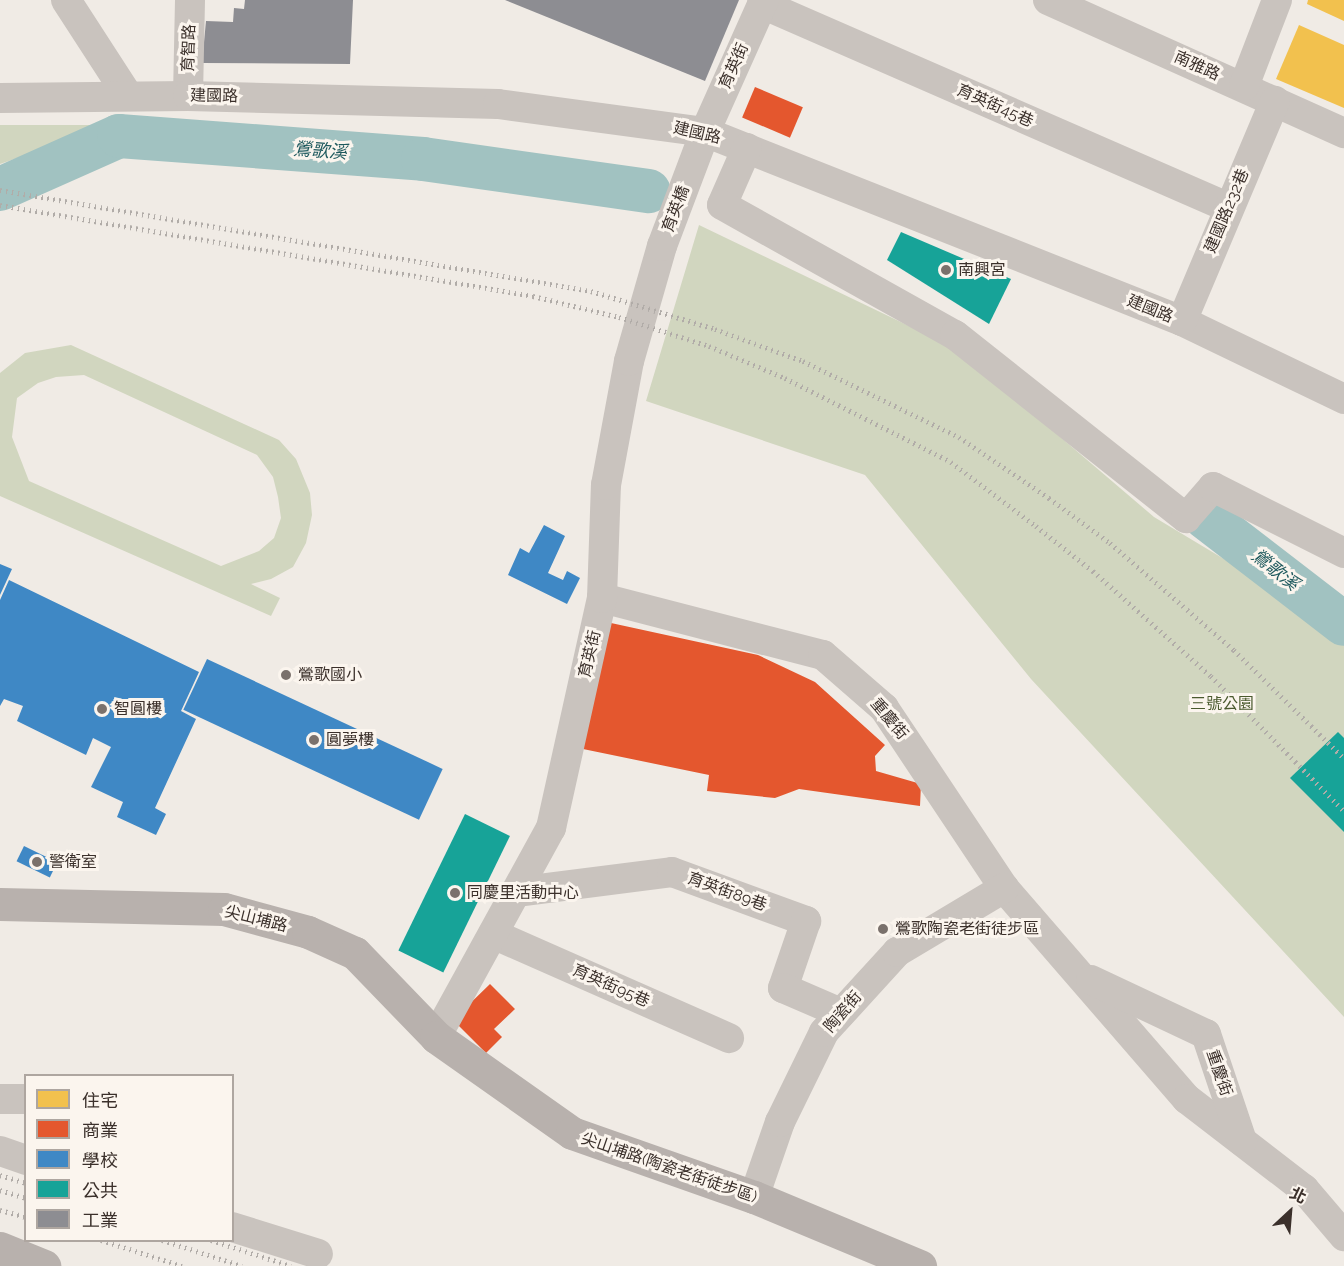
<!DOCTYPE html>
<html>
<head>
<meta charset="utf-8">
<style>
	body { margin:0 }
	#map { position:relative; width:1344px; height:1266px; overflow:hidden; background:#f0ebe5; font-family:Raleway,"Noto Sans TC",sans-serif }
	div>[style] { position:absolute }
	[style*='--x'] { left:calc(var(--x)*1px); top:calc(var(--y)*1px); width:calc(var(--w)*1px); rotate:calc(var(--a)*1deg) }
	.green>* { inset:0; background:#d1d6bf }
	.homes>* { inset:0; background:#f2c14e }
	.shops>* { inset:0; background:#e4572e; transform-origin:0 0 }
	.schools>* { inset:0; background:#3f88c5; transform-origin:0 0 }
	.public>* { inset:0; background:#17a398; transform-origin:0 0 }
	.industry>* { inset:0; background:#8d8d92 }
	.river>* { height:44px; margin:-22px; padding:0 22px; transform-origin:22px; border-radius:22px; background:#a1c2c1 }
	.minor>* { height:30px; margin:-15px; padding:0 15px; transform-origin:15px; border-radius:15px; background:#c9c3be }
	.major>* { height:33px; margin:-16.5px; padding:0 16.5px; transform-origin:16.5px; border-radius:16.5px; background:#b8b1ad }
	.rail>* { height:4.5px; margin-top:-2.25px; transform-origin:0; background:repeating-linear-gradient(90deg,#b1aca8 0 1.5px,transparent 0 6px) }
	.dots>* { width:16px; height:16px; translate:-50% -50%; box-sizing:border-box; border:3px solid #fbf5ee; border-radius:50% }
	span { translate:-50% -50%; white-space:nowrap; text-align:center; line-height:1.15; -webkit-text-stroke:6px #fbf5ee; paint-order:stroke }
	.street-label { font-size:16px; color:#3b302b }
	.poi-label { font-size:16px; color:#3b302b }
	.left { translate:0 -50%; text-align:left }
	.park-label { font-size:16px; color:#4a5a2e }
	.water-label { font-size:18px; color:#1f5a5e; font-style:italic }
	.legend { position:absolute; left:24px; top:1074px; width:210px; height:168px; box-sizing:border-box; background:#fbf5ee; border:2px solid #aea6a0; margin:0; padding:8px 10px; list-style:none; font-size:18px; color:#3b302b }
	.legend li { display:flex; align-items:center; gap:12px; height:30px }
	.legend b { width:30px; border:2px solid #aea6a0 }
	.north { position:absolute; left:1260px; top:1182px; width:60px; height:60px; -webkit-text-stroke:4px #fbf5ee; paint-order:stroke; rotate:26deg; font-size:16px; font-weight:700; line-height:24px; text-align:center; color:#3b302b }
	.north::after { content:''; display:block; margin:auto; width:21px; height:27px; background:#3b302b; clip-path:polygon(50% 0,100% 100%,50% 72%,0 100%) }
</style>
</head>
<body>
<div id="map">
	<div class="green">
		<div style="clip-path:polygon(0 125px,113px 125px,0 164px)"></div>
		<div style="clip-path:polygon(699px 225px,957px 349px,1154px 517px,1264px 583px,1344px 644px,1344px 1017px,1031px 679px,865px 475px,646px 401px)"></div>
		<div style="clip-path:polygon(evenodd,71px 345px,279px 440px,296px 459px,310px 493px,312px 515px,306px 543px,293px 567px,271px 579px,251px 584px,280px 598px,271px 616px,0 496px,0 373px,25px 353px,71px 345px,84px 375px,257px 455px,273px 477px,278px 497px,281px 518px,274px 538px,259px 551px,221px 566px,29px 481px,12px 437px,17px 398px,38px 383px,56px 377px,84px 375px)"></div>
	</div>
	<div class="homes">
		<div style="clip-path:polygon(1308px 0,1344px 0,1344px 21px,1307px 4px)"></div>
		<div style="clip-path:polygon(1299px 25px,1344px 45px,1344px 108px,1276px 79px)"></div>
	</div>
	<div class="shops">
		<div style="left:755px;top:87px;width:52px;height:33px;rotate:23deg"></div>
		<div style="clip-path:polygon(611px 623px,758px 655px,815px 682px,885px 745px,875px 756px,876px 771px,921px 784px,920px 806px,799px 789px,775px 798px,707px 791px,709px 775px,583px 749px)"></div>
		<div style="clip-path:polygon(490px 984px,515px 1009px,494px 1029px,502px 1037px,486px 1053px,453px 1020px)"></div>
	</div>
	<div class="schools">
		<div style="clip-path:polygon(544px 525px,565px 536px,548px 573px,563px 580px,567px 571px,580px 578px,567px 604px,508px 575px,520px 548px,529px 553px)"></div>
		<div style="clip-path:polygon(0 564px,12px 569px,0 595px)"></div>
		<div style="clip-path:polygon(9px 580px,199px 672px,181px 711px,196px 719px,155px 808px,166px 814px,156px 835px,117px 817px,123px 802px,91px 787px,111px 747px,93px 738px,86px 755px,17px 721px,23px 706px,4px 699px,0 706px,0 600px)"></div>
		<div style="left:207px;top:659px;width:260px;height:56px;rotate:25deg"></div>
		<div style="left:24px;top:846px;width:37px;height:17px;rotate:26deg"></div>
	</div>
	<div class="public">
		<div style="clip-path:polygon(901px 232px,1011px 279px,989px 324px,887px 260px)"></div>
		<div style="clip-path:polygon(1338px 732px,1344px 738px,1344px 832px,1290px 778px)"></div>
		<div style="left:465px;top:814px;width:50px;height:152px;rotate:26deg"></div>
	</div>
	<div class="industry">
		<div style="clip-path:polygon(245px 0,353px 0,350px 64px,202px 63px,206px 21px,233px 22px,234px 8px,244px 9px)"></div>
		<div style="clip-path:polygon(505px 0,739px 0,705px 81px)"></div>
	</div>
	<div class="river">
		<div style="--x:0;--y:189;--w:130;--a:-24"></div>
		<div style="--x:119;--y:136;--w:305;--a:4.3"></div>
		<div style="--x:423;--y:159;--w:228;--a:8.1"></div>
		<div style="--x:1205;--y:517;--w:175;--a:37.6"></div>
	</div>
	<div class="minor">
		<div style="--x:66;--y:0;--w:114;--a:57.1"></div>
		<div style="--x:1048;--y:0;--w:325;--a:24.2"></div>
		<div style="--x:762;--y:4;--w:507;--a:23.58"></div>
		<div style="--x:1244;--y:86;--w:92;--a:-69"></div>
		<div style="--x:188;--y:96;--w:96;--a:-88.8"></div>
		<div style="--x:0;--y:98;--w:188;--a:-0.6"></div>
		<div style="--x:188;--y:96;--w:310;--a:1.5"></div>
		<div style="--x:498;--y:104;--w:209;--a:7.7"></div>
		<div style="--x:705;--y:132;--w:513;--a:21.61"></div>
		<div style="--x:1182;--y:321;--w:180;--a:25.7"></div>
		<div style="--x:747;--y:148;--w:62;--a:113.7"></div>
		<div style="--x:722;--y:205;--w:267;--a:29.2"></div>
		<div style="--x:955;--y:335;--w:295;--a:38.4"></div>
		<div style="--x:1186;--y:518;--w:41;--a:-48.9"></div>
		<div style="--x:1213;--y:487;--w:147;--a:26.7"></div>
		<div style="--x:1182;--y:321;--w:239;--a:-67.1"></div>
		<div style="--x:602;--y:598;--w:228;--a:14.5"></div>
		<div style="--x:823;--y:655;--w:81;--a:41"></div>
		<div style="--x:884;--y:708;--w:216;--a:56.3"></div>
		<div style="--x:1004;--y:888;--w:279;--a:49.1"></div>
		<div style="--x:1187;--y:1099;--w:148;--a:37.6"></div>
		<div style="--x:1304;--y:1189;--w:62;--a:49.6"></div>
		<div style="--x:516;--y:892;--w:157;--a:-7.3"></div>
		<div style="--x:672;--y:872;--w:143;--a:20.1"></div>
		<div style="--x:806;--y:921;--w:71;--a:108.9"></div>
		<div style="--x:783;--y:988;--w:63;--a:23.3"></div>
		<div style="--x:493;--y:934;--w:258;--a:23.8"></div>
		<div style="--x:1091;--y:980;--w:127;--a:25.2"></div>
		<div style="--x:1206;--y:1034;--w:113;--a:71.4"></div>
		<div style="--x:436;--y:1037;--w:239;--a:-61.2"></div>
		<div style="--x:551;--y:828;--w:236;--a:-77.5"></div>
		<div style="--x:602;--y:598;--w:113;--a:-88"></div>
		<div style="--x:606;--y:485;--w:126;--a:-79.5"></div>
		<div style="--x:629;--y:361;--w:120;--a:-74"></div>
		<div style="--x:662;--y:246;--w:122;--a:-69.3"></div>
		<div style="--x:705;--y:132;--w:145;--a:-65.9"></div>
		<div style="--x:0;--y:1099;--w:26;--a:0"></div>
		<div style="--x:0;--y:1151;--w:28;--a:19"></div>
		<div style="--x:754;--y:1197;--w:79;--a:-70.9"></div>
		<div style="--x:780;--y:1122;--w:100;--a:-63.9"></div>
		<div style="--x:824;--y:1032;--w:108;--a:-47.6"></div>
		<div style="--x:897;--y:952;--w:125;--a:-30.9"></div>
		<div style="--x:232;--y:1227;--w:90;--a:17.4"></div>
	</div>
	<div class="major">
		<div style="--x:0;--y:904;--w:224;--a:1.3"></div>
		<div style="--x:224;--y:909;--w:87;--a:15.3"></div>
		<div style="--x:308;--y:932;--w:51;--a:24.1"></div>
		<div style="--x:355;--y:953;--w:117;--a:46"></div>
		<div style="--x:436;--y:1037;--w:166;--a:35.2"></div>
		<div style="--x:572;--y:1133;--w:193;--a:19.4"></div>
		<div style="--x:754;--y:1197;--w:180;--a:22.6"></div>
		<div style="--x:0;--y:1248;--w:48;--a:22.2"></div>
	</div>
	<div class="rail">
		<div style="--x:0;--y:190;--w:600;--a:9.7"></div>
		<div style="--x:591;--y:291;--w:130;--a:17"></div>
		<div style="--x:715;--y:329;--w:94;--a:20"></div>
		<div style="--x:803;--y:361;--w:174;--a:26"></div>
		<div style="--x:959;--y:437;--w:109;--a:34.1"></div>
		<div style="--x:1049;--y:498;--w:76;--a:36.4"></div>
		<div style="--x:1110;--y:543;--w:164;--a:40.8"></div>
		<div style="--x:1234;--y:650;--w:154;--a:44.5"></div>
		<div style="--x:0;--y:205;--w:541;--a:9.69"></div>
		<div style="--x:533;--y:296;--w:89;--a:13.7"></div>
		<div style="--x:619;--y:317;--w:95;--a:17.9"></div>
		<div style="--x:709;--y:346;--w:82;--a:22.8"></div>
		<div style="--x:785;--y:378;--w:186;--a:26.8"></div>
		<div style="--x:951;--y:462;--w:106;--a:37"></div>
		<div style="--x:1036;--y:526;--w:73;--a:38.3"></div>
		<div style="--x:1093;--y:571;--w:158;--a:41.7"></div>
		<div style="--x:1211;--y:676;--w:190;--a:45.4"></div>
		<div style="--x:0;--y:1175;--w:27;--a:17"></div>
		<div style="--x:0;--y:1190;--w:27;--a:17"></div>
		<div style="--x:0;--y:1210;--w:27;--a:15"></div>
		<div style="--x:101;--y:1240;--w:85;--a:17.8"></div>
		<div style="--x:162;--y:1240;--w:84;--a:18"></div>
		<div style="--x:211;--y:1240;--w:84;--a:18"></div>
	</div>
	<div class="dots">
		<div style="left:946px;top:270px;background:#7a716c"></div>
		<div style="left:286px;top:675px;background:#7a716c"></div>
		<div style="left:102px;top:709px;background:#7a716c"></div>
		<div style="left:314px;top:740px;background:#7a716c"></div>
		<div style="left:37px;top:862px;background:#7a716c"></div>
		<div style="left:455px;top:893px;background:#7a716c"></div>
		<div style="left:883px;top:929px;background:#7a716c"></div>
	</div>
	<div class="street-label">
		<span style="left:189px;top:48px;rotate:-88deg">育智路</span>
		<span style="left:734px;top:66px;rotate:-66deg">育英街</span>
		<span style="left:1197px;top:66px;rotate:24deg">南雅路</span>
		<span style="left:214px;top:96px;rotate:1deg">建國路</span>
		<span style="left:995px;top:106px;rotate:24deg">育英街45巷</span>
		<span style="left:697px;top:133px;rotate:13deg">建國路</span>
		<span style="left:676px;top:209px;rotate:-69deg">育英橋</span>
		<span style="left:1227px;top:211px;rotate:-67deg">建國路232巷</span>
		<span style="left:1150px;top:309px;rotate:22deg">建國路</span>
		<span style="left:590px;top:654px;rotate:-77deg">育英街</span>
		<span style="left:889px;top:719px;rotate:50deg">重慶街</span>
		<span style="left:727px;top:892px;rotate:20deg">育英街89巷</span>
		<span style="left:256px;top:919px;rotate:14deg">尖山埔路</span>
		<span style="left:611px;top:986px;rotate:24deg">育英街95巷</span>
		<span style="left:843px;top:1012px;rotate:-49deg">陶瓷街</span>
		<span style="left:1219px;top:1073px;rotate:71deg">重慶街</span>
		<span style="left:669px;top:1168px;rotate:19deg">尖山埔路(陶瓷老街徒步區)</span>
	</div>
	<div class="poi-label">
		<span class="left" style="left:958px;top:270px">南興宮</span>
		<span class="left" style="left:298px;top:675px">鶯歌國小</span>
		<span class="left" style="left:114px;top:709px">智圓樓</span>
		<span class="left" style="left:326px;top:740px">圓夢樓</span>
		<span class="left" style="left:49px;top:862px">警衛室</span>
		<span class="left" style="left:467px;top:893px">同慶里活動中心</span>
		<span class="left" style="left:895px;top:929px">鶯歌陶瓷老街徒步區</span>
	</div>
	<div class="park-label">
		<span style="left:1222px;top:704px">三號公園</span>
	</div>
	<div class="water-label">
		<span style="left:320px;top:151px;rotate:4deg">鶯歌溪</span>
		<span style="left:1275px;top:570px;rotate:38deg">鶯歌溪</span>
	</div>
	<ul class="legend">
	<li><b style="height:16px;background:#f2c14e"></b>住宅</li>
	<li><b style="height:16px;background:#e4572e"></b>商業</li>
	<li><b style="height:16px;background:#3f88c5"></b>學校</li>
	<li><b style="height:16px;background:#17a398"></b>公共</li>
	<li><b style="height:16px;background:#8d8d92"></b>工業</li>
	</ul>
	<div class="north">北</div>
</div>
</body>
</html>
